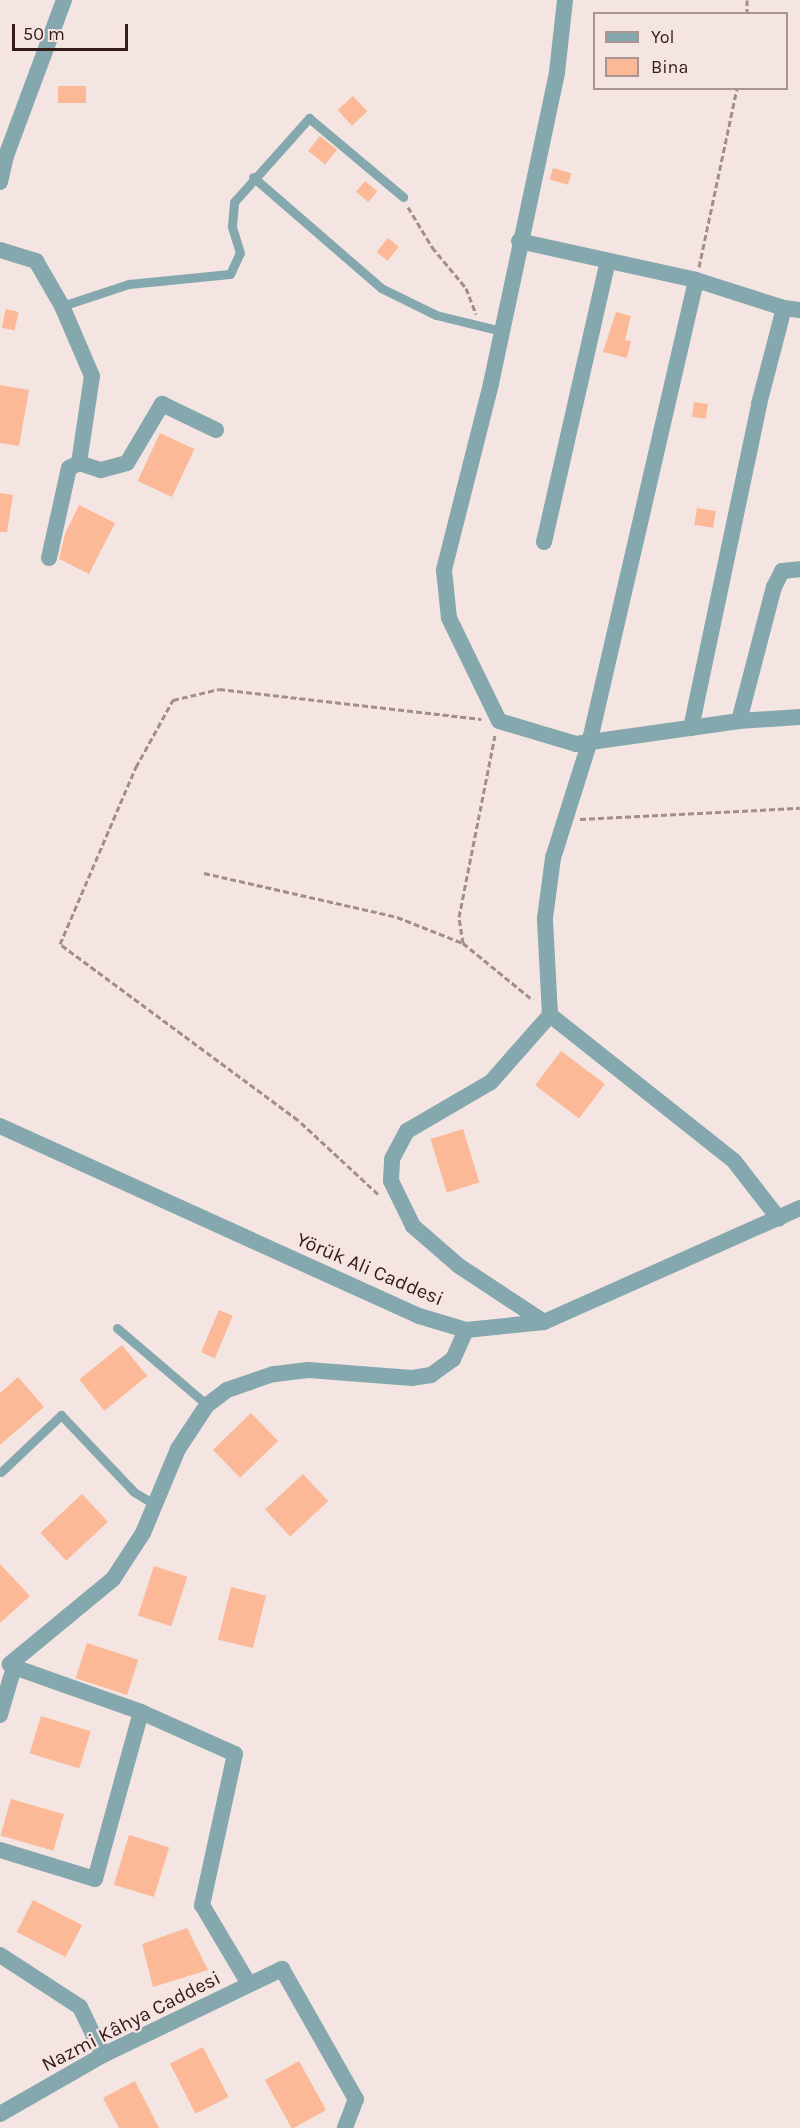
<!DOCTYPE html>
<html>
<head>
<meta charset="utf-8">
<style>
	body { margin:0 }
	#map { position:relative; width:800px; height:2128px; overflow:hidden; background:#f5e5e2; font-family:Karla,sans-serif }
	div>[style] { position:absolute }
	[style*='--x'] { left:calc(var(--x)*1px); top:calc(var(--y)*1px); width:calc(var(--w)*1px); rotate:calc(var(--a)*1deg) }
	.building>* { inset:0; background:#fbb997; transform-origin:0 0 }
	.path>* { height:3px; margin-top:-1.5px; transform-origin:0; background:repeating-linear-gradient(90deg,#a28d8a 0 6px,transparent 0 9px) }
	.service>* { height:9px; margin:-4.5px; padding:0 4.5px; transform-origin:4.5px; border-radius:4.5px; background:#84a8ae }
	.minor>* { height:16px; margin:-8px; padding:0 8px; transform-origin:8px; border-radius:8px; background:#84a8ae }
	span { translate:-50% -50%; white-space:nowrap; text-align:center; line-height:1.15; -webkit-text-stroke:4.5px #f5e5e2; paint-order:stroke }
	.street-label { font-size:20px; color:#361a17 }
	.legend { position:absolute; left:593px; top:12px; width:195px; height:78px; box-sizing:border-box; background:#f5e5e2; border:2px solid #a99491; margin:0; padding:8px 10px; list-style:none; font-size:18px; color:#361a17 }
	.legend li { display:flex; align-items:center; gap:12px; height:30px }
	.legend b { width:30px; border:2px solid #a99491 }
	.scale { position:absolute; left:12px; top:24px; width:116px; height:27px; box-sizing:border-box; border:3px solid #361a17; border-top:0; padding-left:8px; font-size:18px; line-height:21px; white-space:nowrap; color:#361a17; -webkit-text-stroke:4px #f5e5e2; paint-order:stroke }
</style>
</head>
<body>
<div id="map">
	<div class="building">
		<div style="left:58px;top:86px;width:28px;height:17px"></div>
		<div style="left:353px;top:96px;width:21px;height:21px;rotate:47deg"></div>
		<div style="left:320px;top:136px;width:22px;height:19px;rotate:39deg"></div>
		<div style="left:553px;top:168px;width:19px;height:12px;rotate:16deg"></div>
		<div style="left:365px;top:181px;width:16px;height:14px;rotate:40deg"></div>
		<div style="left:388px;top:238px;width:14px;height:18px;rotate:39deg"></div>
		<div style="left:6px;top:309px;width:13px;height:19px;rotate:13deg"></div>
		<div style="clip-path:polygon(616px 312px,631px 316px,625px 340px,631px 341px,627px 358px,603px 352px)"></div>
		<div style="clip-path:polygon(0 385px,29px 390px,19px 446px,0 443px)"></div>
		<div style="left:694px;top:402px;width:14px;height:15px;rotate:8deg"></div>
		<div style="left:160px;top:433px;width:38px;height:53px;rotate:25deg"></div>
		<div style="clip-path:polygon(0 493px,13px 495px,7px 532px,0 532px)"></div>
		<div style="clip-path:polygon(79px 505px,115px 523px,89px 574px,59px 559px,65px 534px)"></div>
		<div style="left:697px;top:508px;width:19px;height:17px;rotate:9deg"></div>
		<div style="left:561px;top:1051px;width:55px;height:43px;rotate:37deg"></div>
		<div style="left:463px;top:1129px;width:56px;height:34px;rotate:73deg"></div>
		<div style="left:219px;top:1310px;width:15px;height:46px;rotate:23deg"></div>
		<div style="left:122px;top:1345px;width:40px;height:55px;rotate:51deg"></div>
		<div style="clip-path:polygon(18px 1377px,44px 1407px,0 1445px,0 1393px)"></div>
		<div style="left:251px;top:1413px;width:39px;height:53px;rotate:46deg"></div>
		<div style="left:303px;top:1474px;width:37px;height:52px;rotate:47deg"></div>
		<div style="left:82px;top:1494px;width:38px;height:57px;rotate:47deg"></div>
		<div style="clip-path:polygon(0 1564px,30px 1596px,0 1623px)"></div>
		<div style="left:154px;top:1566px;width:35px;height:52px;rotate:18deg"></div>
		<div style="left:231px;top:1587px;width:36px;height:54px;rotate:14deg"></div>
		<div style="left:87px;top:1643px;width:54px;height:37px;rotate:18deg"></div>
		<div style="left:41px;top:1716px;width:52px;height:39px;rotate:17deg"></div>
		<div style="left:11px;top:1799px;width:55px;height:38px;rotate:16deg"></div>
		<div style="left:129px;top:1835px;width:42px;height:52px;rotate:17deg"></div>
		<div style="left:33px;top:1900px;width:55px;height:36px;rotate:27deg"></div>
		<div style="clip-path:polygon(187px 1928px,208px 1970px,153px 1987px,142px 1944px)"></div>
		<div style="left:203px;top:2047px;width:56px;height:37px;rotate:63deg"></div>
		<div style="left:299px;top:2061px;width:56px;height:39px;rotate:61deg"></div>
		<div style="clip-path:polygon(135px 2081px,159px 2128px,119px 2128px,103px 2098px)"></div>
	</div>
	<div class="path">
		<div style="--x:747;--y:14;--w:14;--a:-90"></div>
		<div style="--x:408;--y:207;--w:47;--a:59"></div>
		<div style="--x:432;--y:247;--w:53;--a:50.3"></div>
		<div style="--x:466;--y:288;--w:28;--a:69"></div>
		<div style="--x:699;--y:267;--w:183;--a:-78"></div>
		<div style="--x:580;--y:819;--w:220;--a:-2.9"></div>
		<div style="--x:204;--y:873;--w:198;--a:12.8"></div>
		<div style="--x:397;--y:917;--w:71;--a:21.5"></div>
		<div style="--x:463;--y:943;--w:90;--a:39.2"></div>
		<div style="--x:463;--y:943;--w:26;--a:-99"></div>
		<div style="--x:459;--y:917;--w:185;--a:-78.8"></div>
		<div style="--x:378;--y:1194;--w:109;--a:-137.2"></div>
		<div style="--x:298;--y:1120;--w:296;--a:-143.5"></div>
		<div style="--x:60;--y:944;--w:193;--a:-66.8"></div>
		<div style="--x:136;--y:767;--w:77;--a:-61.1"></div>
		<div style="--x:173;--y:700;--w:47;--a:-13.4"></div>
		<div style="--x:219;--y:689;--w:264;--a:6.5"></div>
	</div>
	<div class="service">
		<div style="--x:253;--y:177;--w:169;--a:40.9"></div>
		<div style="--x:381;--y:288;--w:61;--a:26.1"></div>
		<div style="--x:436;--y:315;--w:67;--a:13.8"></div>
		<div style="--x:62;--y:306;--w:71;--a:-18.2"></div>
		<div style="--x:129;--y:284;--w:101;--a:-5.7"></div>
		<div style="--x:230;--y:274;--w:23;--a:-65"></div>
		<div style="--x:240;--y:253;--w:28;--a:-107"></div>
		<div style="--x:232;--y:226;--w:24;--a:-85"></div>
		<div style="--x:234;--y:202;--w:113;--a:-48.2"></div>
		<div style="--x:309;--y:118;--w:123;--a:40"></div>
		<div style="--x:117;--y:1328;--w:118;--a:40.5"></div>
		<div style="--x:1;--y:1472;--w:83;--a:-43.5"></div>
		<div style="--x:61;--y:1415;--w:106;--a:46.5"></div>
		<div style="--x:134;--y:1492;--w:23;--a:31"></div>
	</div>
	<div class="minor">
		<div style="--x:565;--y:0;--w:73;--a:96.3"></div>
		<div style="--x:557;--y:73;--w:318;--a:102"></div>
		<div style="--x:491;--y:384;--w:192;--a:104.2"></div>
		<div style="--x:444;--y:570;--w:48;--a:84.1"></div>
		<div style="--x:449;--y:618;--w:114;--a:64.1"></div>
		<div style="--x:499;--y:721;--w:80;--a:16.6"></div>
		<div style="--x:576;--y:744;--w:165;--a:-8"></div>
		<div style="--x:739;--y:721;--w:61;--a:-3.8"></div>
		<div style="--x:0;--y:182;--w:27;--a:-77"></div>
		<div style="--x:6;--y:156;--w:166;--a:-69.6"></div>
		<div style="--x:519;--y:241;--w:181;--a:12.4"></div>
		<div style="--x:696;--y:280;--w:92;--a:17.7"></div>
		<div style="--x:784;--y:308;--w:16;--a:7"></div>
		<div style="--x:0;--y:250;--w:38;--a:17"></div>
		<div style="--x:36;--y:261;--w:52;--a:60"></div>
		<div style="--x:62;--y:306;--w:76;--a:66.8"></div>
		<div style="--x:92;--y:376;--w:88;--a:98.5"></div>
		<div style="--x:79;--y:463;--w:23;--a:18"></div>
		<div style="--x:101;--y:470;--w:27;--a:-15"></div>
		<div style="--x:127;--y:463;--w:69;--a:-59.3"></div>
		<div style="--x:162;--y:404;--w:60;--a:25.7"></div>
		<div style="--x:544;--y:542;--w:288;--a:-77.2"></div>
		<div style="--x:49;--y:558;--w:92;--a:-77.5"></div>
		<div style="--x:69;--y:468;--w:11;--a:-27"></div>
		<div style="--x:739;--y:721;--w:138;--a:-75.4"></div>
		<div style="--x:774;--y:587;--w:18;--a:-63"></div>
		<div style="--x:782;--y:571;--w:18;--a:-6"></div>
		<div style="--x:691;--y:728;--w:331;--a:-78.1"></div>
		<div style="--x:759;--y:404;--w:99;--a:-75.4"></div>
		<div style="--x:550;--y:1015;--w:235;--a:38.4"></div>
		<div style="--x:734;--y:1161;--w:73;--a:52.2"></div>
		<div style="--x:0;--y:1126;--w:460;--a:24.4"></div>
		<div style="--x:419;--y:1316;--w:49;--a:16.6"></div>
		<div style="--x:466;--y:1330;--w:32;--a:114"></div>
		<div style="--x:453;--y:1359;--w:27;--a:144"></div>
		<div style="--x:431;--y:1375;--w:19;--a:171"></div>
		<div style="--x:412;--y:1378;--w:104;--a:-175.6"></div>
		<div style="--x:308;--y:1370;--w:35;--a:173"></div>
		<div style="--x:273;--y:1374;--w:49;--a:160.8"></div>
		<div style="--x:227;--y:1390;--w:25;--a:143"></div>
		<div style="--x:207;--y:1405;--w:53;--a:123.4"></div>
		<div style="--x:178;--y:1449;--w:91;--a:112.6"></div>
		<div style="--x:143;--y:1533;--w:55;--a:123.1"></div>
		<div style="--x:113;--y:1579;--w:134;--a:140.5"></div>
		<div style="--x:10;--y:1664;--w:5;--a:37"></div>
		<div style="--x:14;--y:1667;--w:50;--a:106.3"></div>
		<div style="--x:544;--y:1322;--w:102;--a:-146.6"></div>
		<div style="--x:459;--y:1266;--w:61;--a:-139"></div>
		<div style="--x:413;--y:1226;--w:50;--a:-116.1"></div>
		<div style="--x:391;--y:1181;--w:22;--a:-87"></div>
		<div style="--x:392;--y:1159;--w:32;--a:-62"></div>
		<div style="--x:407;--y:1131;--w:97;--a:-30.3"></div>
		<div style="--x:491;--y:1082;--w:89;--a:-48.6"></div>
		<div style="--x:550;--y:1015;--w:97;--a:-93"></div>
		<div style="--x:545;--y:918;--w:61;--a:-82.4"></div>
		<div style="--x:553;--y:858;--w:120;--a:-72.5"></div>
		<div style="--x:589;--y:744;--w:476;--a:-77"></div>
		<div style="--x:466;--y:1330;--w:78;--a:-5.9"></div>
		<div style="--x:544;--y:1322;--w:280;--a:-24"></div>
		<div style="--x:14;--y:1667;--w:135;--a:19.5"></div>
		<div style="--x:0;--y:1850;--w:99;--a:17"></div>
		<div style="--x:95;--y:1879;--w:173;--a:-74.6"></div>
		<div style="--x:141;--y:1712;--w:103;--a:24.1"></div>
		<div style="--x:235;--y:1754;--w:155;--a:102.3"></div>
		<div style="--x:202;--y:1905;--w:92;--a:59.3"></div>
		<div style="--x:0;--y:1955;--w:95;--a:33"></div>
		<div style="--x:80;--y:2007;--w:53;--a:64.4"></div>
		<div style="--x:0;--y:2114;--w:119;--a:-29.8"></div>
		<div style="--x:103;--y:2055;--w:199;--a:-25.7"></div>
		<div style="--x:282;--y:1969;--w:150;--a:60.4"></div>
		<div style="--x:356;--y:2099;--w:31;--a:111"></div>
	</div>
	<div class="street-label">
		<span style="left:370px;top:1269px;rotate:23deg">Yörük Ali Caddesi</span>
		<span style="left:131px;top:2021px;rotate:-27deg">Nazmi Kâhya Caddesi</span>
	</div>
	<ul class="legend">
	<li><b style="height:8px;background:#84a8ae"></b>Yol</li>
	<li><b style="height:16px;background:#fbb997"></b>Bina</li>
	</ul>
	<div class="scale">50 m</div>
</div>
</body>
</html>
